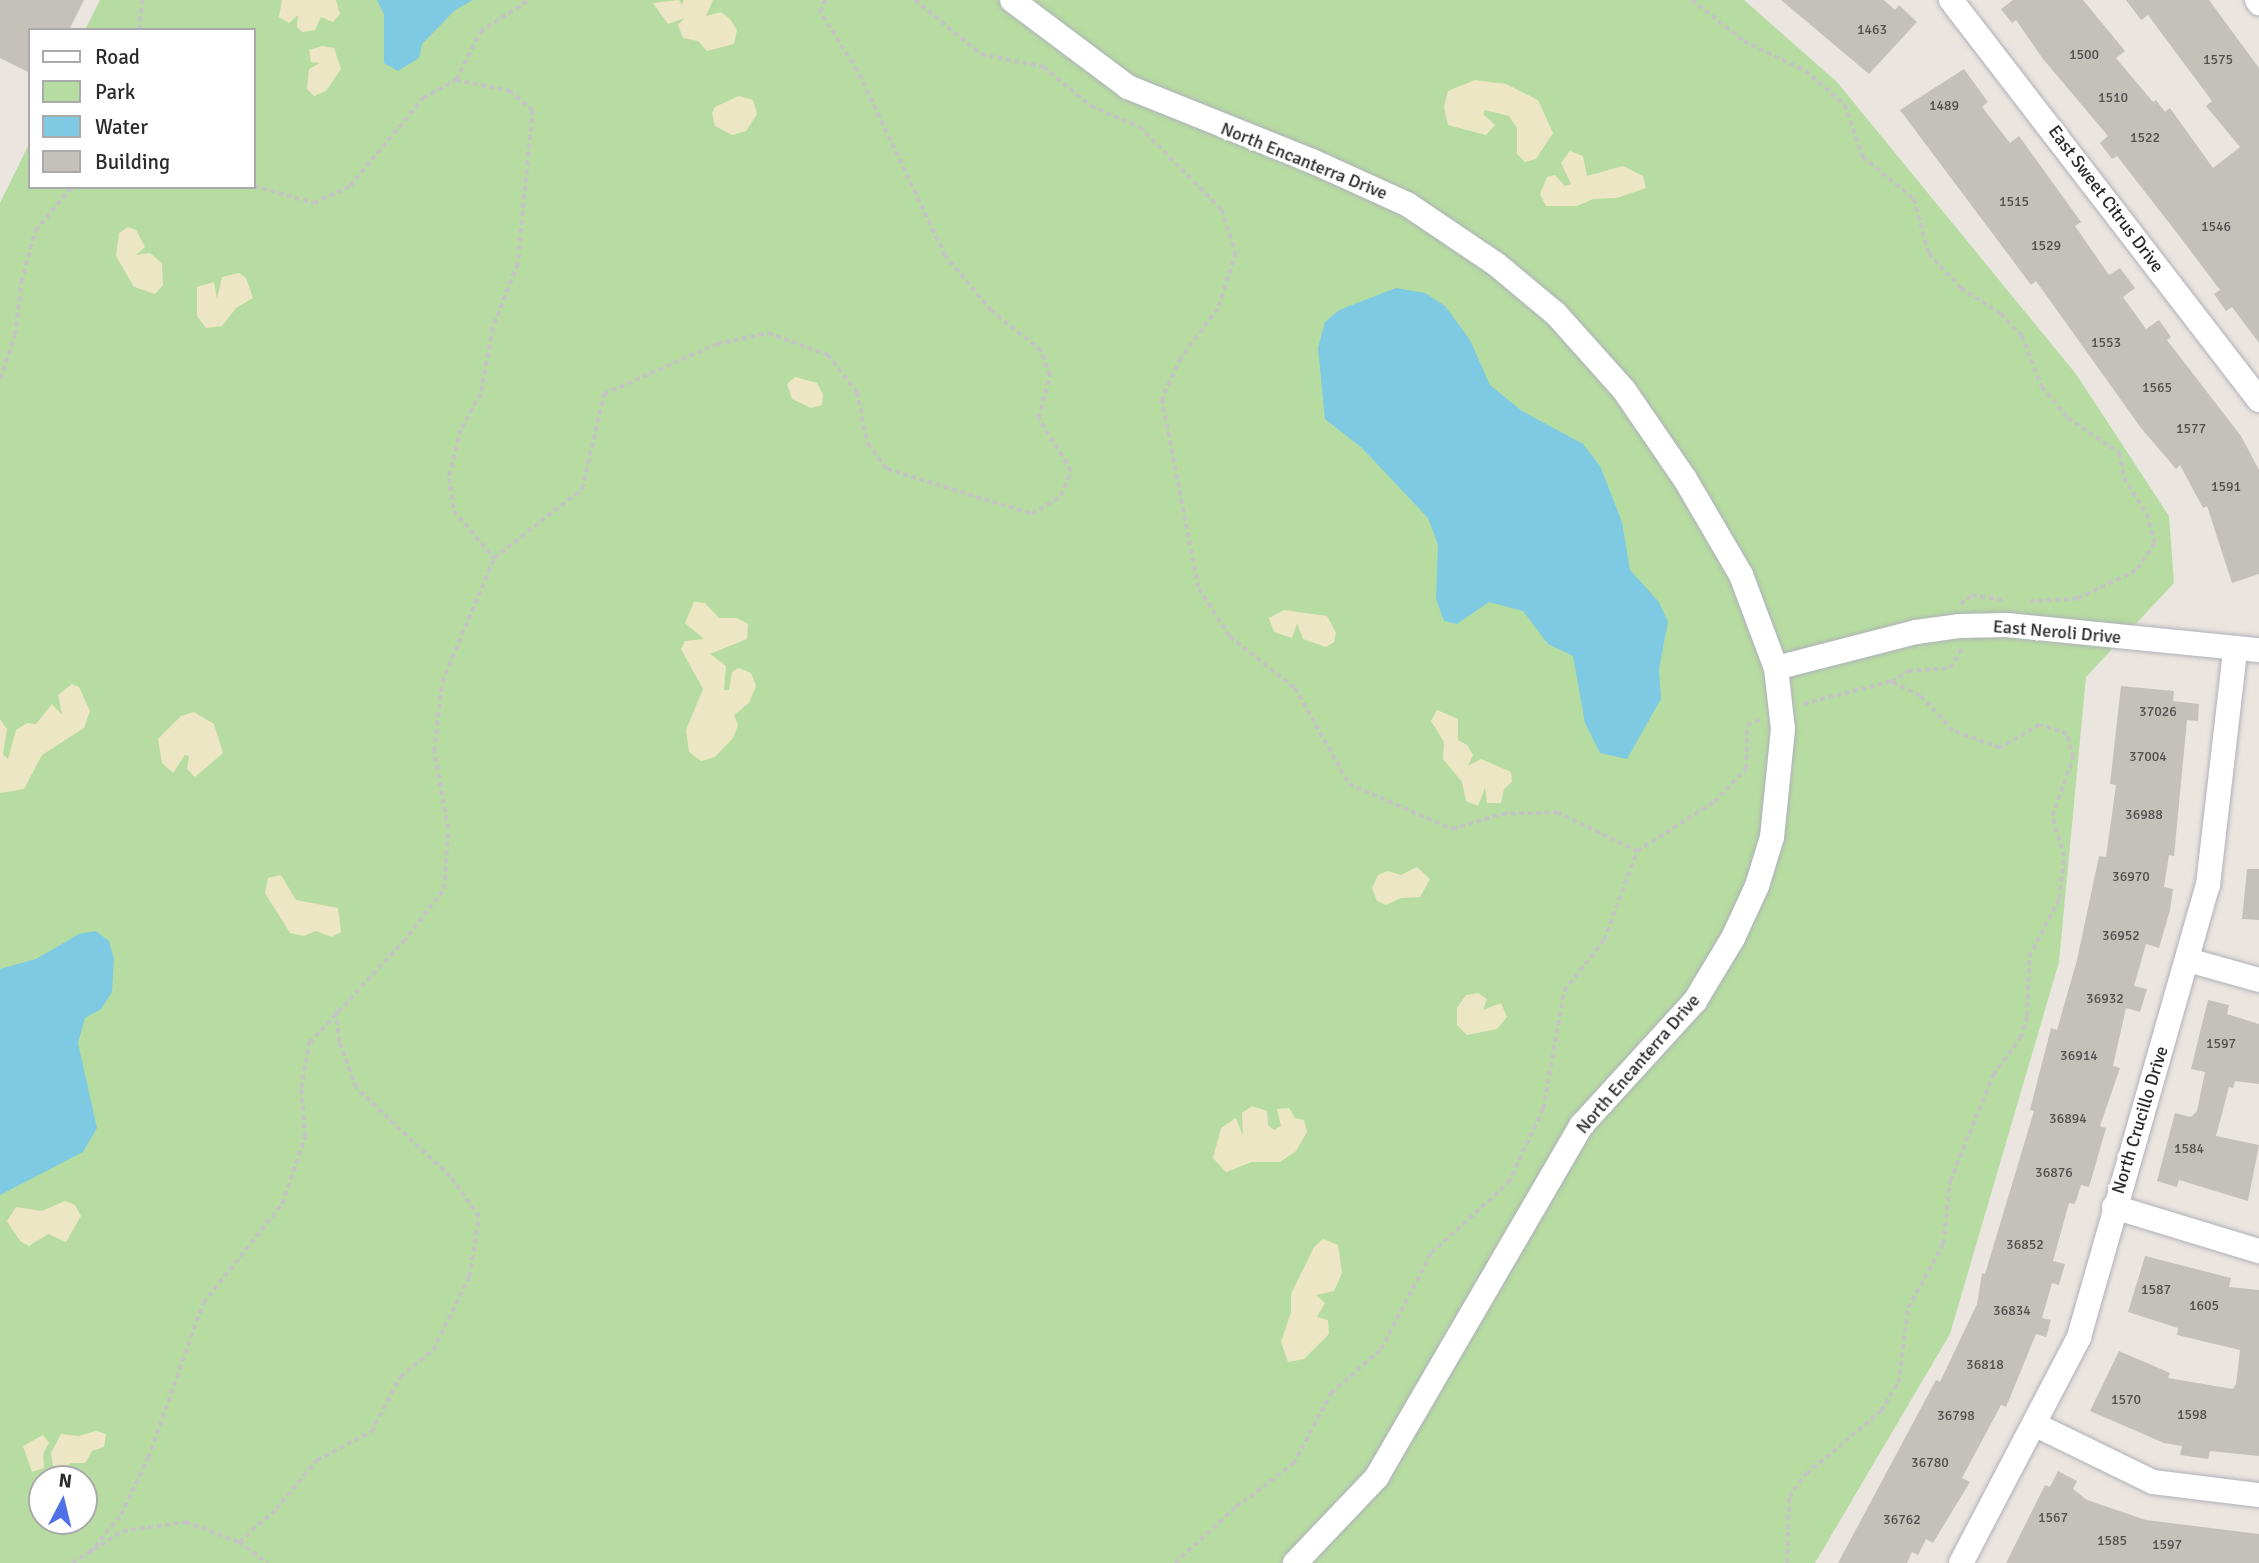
<!DOCTYPE html>
<html>
<head>
<meta charset="utf-8">
<style>
	body { margin:0 }
	#map { position:relative; width:2259px; height:1563px; overflow:hidden; background:#ebe5df; font-family:Signika,sans-serif }
	div>[style] { position:absolute }
	[style*='--x'] { left:calc(var(--x)*1px); top:calc(var(--y)*1px); width:calc(var(--w)*1px); rotate:calc(var(--a)*1deg) }
	.green>* { inset:0; background:#b7dca1 }
	.sand>* { inset:0; background:#ede6c5 }
	.water>* { inset:0; background:#7dcae2 }
	.building>* { inset:0; background:#c4c0ba }
	.path>* { height:3.5px; margin-top:-1.75px; transform-origin:0; background:repeating-linear-gradient(90deg,#c4c4c4 0 5px,transparent 0 8.5px) }
	.roads { filter:drop-shadow(0 0 2px #afb1ba) drop-shadow(0 0 2px #afb1ba) }
	.minor>* { height:24px; margin:-12px; padding:0 12px; transform-origin:12px; border-radius:12px; background:#fff }
	span { translate:-50% -50%; white-space:nowrap; text-align:center; line-height:1.15; -webkit-text-stroke:7px #fff; paint-order:stroke }
	.number-label { font-size:14px; color:#51504f }
	.number-label span { -webkit-text-stroke-width:0 }
	.street-label { font-size:18px; color:#2b2b2b }
	.legend { position:absolute; left:28px; top:28px; width:228px; height:161px; box-sizing:border-box; background:#fff; border:2px solid #aaa; margin:0; padding:9px 12px; list-style:none; font-size:21px; color:#2b2b2b }
	.legend li { display:flex; align-items:center; gap:14px; height:35px }
	.legend b { width:35px; border:2px solid #aaa }
	.north { position:absolute; left:28px; top:1465px; width:70px; height:70px; box-sizing:border-box; background:#fff; border:2px solid #aaa; border-radius:50%; rotate:7deg; font-size:19px; font-weight:700; line-height:28px; text-align:center; color:#2b2b2b }
	.north::after { content:''; display:block; margin:auto; width:24px; height:32px; background:#5070e7; clip-path:polygon(50% 0,100% 100%,50% 72%,0 100%) }
</style>
</head>
<body>
<div id="map">
	<div class="green">
		<div style="clip-path:polygon(evenodd,100px 0,1744px 0,1837px 82px,2076px 374px,2169px 516px,2174px 583px,2086px 677px,2059px 962px,1950px 1334px,1815px 1563px,0 1563px,0 203px,30px 142px,30px 187px,254px 187px,254px 30px,85px 30px,100px 0,42px 1479px,84px 1479px,84px 1521px,42px 1521px,42px 1479px)"></div>
	</div>
	<div class="sand">
		<div style="clip-path:polygon(282px 0,336px 0,340px 14px,333px 22px,321px 17px,315px 30px,302px 32px,297px 27px,298px 15px,289px 23px,279px 17px)"></div>
		<div style="clip-path:polygon(679px 0,682px 5px,684px 0,713px 0,706px 16px,721px 12px,730px 19px,737px 30px,734px 44px,707px 51px,698px 41px,683px 38px,678px 25px,685px 18px,668px 24px,653px 3px)"></div>
		<div style="clip-path:polygon(322px 46px,334px 48px,341px 69px,326px 91px,314px 96px,307px 89px,309px 69px,320px 63px,311px 62px,309px 50px)"></div>
		<div style="clip-path:polygon(1475px 80px,1506px 84px,1538px 100px,1553px 133px,1536px 159px,1525px 162px,1517px 154px,1517px 128px,1509px 116px,1485px 110px,1483px 114px,1495px 125px,1486px 135px,1448px 125px,1444px 107px,1448px 91px)"></div>
		<div style="clip-path:polygon(739px 96px,753px 100px,757px 114px,746px 131px,732px 135px,715px 126px,712px 113px,715px 107px)"></div>
		<div style="clip-path:polygon(1570px 151px,1583px 156px,1587px 176px,1623px 166px,1643px 176px,1646px 188px,1617px 198px,1593px 199px,1577px 206px,1546px 206px,1540px 194px,1547px 177px,1555px 175px,1565px 186px,1571px 184px,1561px 163px)"></div>
		<div style="clip-path:polygon(128px 227px,136px 230px,145px 247px,136px 255px,150px 253px,162px 263px,163px 285px,155px 294px,134px 287px,116px 256px,119px 233px)"></div>
		<div style="clip-path:polygon(239px 273px,246px 278px,253px 298px,236px 308px,222px 326px,206px 328px,197px 316px,197px 287px,214px 282px,217px 299px,222px 277px)"></div>
		<div style="clip-path:polygon(795px 377px,817px 383px,823px 394px,822px 405px,811px 408px,792px 399px,787px 384px)"></div>
		<div style="clip-path:polygon(694px 602px,705px 603px,719px 618px,737px 618px,748px 624px,747px 639px,710px 654px,726px 666px,724px 690px,729px 690px,732px 672px,738px 668px,751px 673px,756px 686px,749px 703px,734px 715px,738px 725px,733px 738px,715px 757px,701px 761px,689px 752px,686px 730px,703px 689px,681px 649px,685px 641px,704px 639px,685px 623px)"></div>
		<div style="clip-path:polygon(1284px 610px,1327px 616px,1336px 633px,1334px 642px,1326px 647px,1303px 639px,1297px 623px,1292px 638px,1274px 632px,1269px 618px)"></div>
		<div style="clip-path:polygon(72px 684px,79px 687px,90px 711px,84px 728px,42px 755px,24px 789px,0 793px,0 719px,7px 729px,3px 754px,8px 759px,16px 730px,27px 723px,36px 724px,52px 704px,62px 715px,58px 695px)"></div>
		<div style="clip-path:polygon(1437px 710px,1458px 719px,1458px 740px,1467px 745px,1473px 755px,1468px 766px,1481px 759px,1511px 772px,1512px 782px,1504px 789px,1501px 803px,1487px 803px,1485px 788px,1478px 806px,1466px 801px,1462px 782px,1443px 759px,1444px 742px,1431px 721px)"></div>
		<div style="clip-path:polygon(194px 712px,214px 724px,223px 753px,195px 777px,187px 769px,189px 756px,185px 755px,173px 773px,162px 763px,158px 739px,181px 716px)"></div>
		<div style="clip-path:polygon(1417px 867px,1430px 879px,1420px 897px,1401px 898px,1386px 905px,1377px 901px,1372px 888px,1378px 875px,1388px 871px,1401px 875px)"></div>
		<div style="clip-path:polygon(281px 875px,296px 900px,338px 908px,341px 932px,332px 937px,316px 931px,304px 936px,290px 933px,265px 893px,268px 878px)"></div>
		<div style="clip-path:polygon(1478px 993px,1487px 999px,1483px 1010px,1501px 1003px,1507px 1017px,1497px 1029px,1467px 1035px,1457px 1025px,1457px 1008px,1466px 995px)"></div>
		<div style="clip-path:polygon(1252px 1106px,1267px 1111px,1268px 1125px,1274px 1130px,1281px 1126px,1277px 1109px,1289px 1108px,1295px 1118px,1304px 1120px,1307px 1132px,1296px 1151px,1280px 1162px,1252px 1162px,1226px 1172px,1213px 1158px,1221px 1128px,1236px 1118px,1243px 1136px,1242px 1113px)"></div>
		<div style="clip-path:polygon(65px 1201px,75px 1205px,81px 1216px,66px 1242px,48px 1234px,29px 1246px,20px 1241px,7px 1221px,16px 1207px,42px 1211px)"></div>
		<div style="clip-path:polygon(1323px 1239px,1338px 1245px,1342px 1273px,1334px 1291px,1316px 1295px,1325px 1303px,1317px 1317px,1328px 1320px,1329px 1334px,1304px 1359px,1288px 1362px,1281px 1342px,1291px 1312px,1291px 1294px,1314px 1247px)"></div>
		<div style="clip-path:polygon(96px 1431px,106px 1434px,104px 1447px,92px 1451px,85px 1463px,71px 1463px,61px 1470px,53px 1466px,51px 1453px,61px 1434px,79px 1436px)"></div>
		<div style="clip-path:polygon(43px 1435px,49px 1443px,43px 1454px,44px 1468px,32px 1472px,23px 1446px)"></div>
	</div>
	<div class="water">
		<div style="clip-path:polygon(377px 0,473px 0,455px 10px,422px 44px,419px 58px,398px 71px,384px 63px,384px 14px)"></div>
		<div style="clip-path:polygon(1396px 288px,1425px 293px,1445px 306px,1470px 340px,1490px 385px,1522px 411px,1583px 444px,1600px 466px,1622px 522px,1630px 570px,1659px 602px,1668px 622px,1659px 669px,1661px 699px,1627px 759px,1600px 753px,1585px 723px,1573px 656px,1548px 644px,1523px 611px,1489px 602px,1457px 624px,1444px 621px,1436px 599px,1438px 545px,1428px 518px,1362px 448px,1325px 419px,1318px 348px,1325px 322px,1339px 310px)"></div>
		<div style="clip-path:polygon(96px 931px,109px 941px,114px 959px,112px 992px,101px 1009px,85px 1018px,78px 1043px,97px 1128px,83px 1152px,0 1195px,0 969px,36px 959px,79px 934px)"></div>
	</div>
	<div class="building">
		<div style="clip-path:polygon(0 0,84px 0,69px 30px,30px 30px,30px 73px,0 58px)"></div>
		<div style="clip-path:polygon(1781px 0,1884px 0,1895px 10px,1899px 5px,1917px 22px,1869px 74px)"></div>
		<div style="clip-path:polygon(2013px 0,2083px 0,2125px 51px,2116px 58px,2153px 102px,2156px 100px,2165px 112px,2170px 108px,2213px 168px,2240px 147px,2206px 106px,2212px 101px,2148px 15px,2141px 20px,2126px 0,2209px 0,2259px 68px,2259px 343px,2232px 307px,2226px 311px,2214px 294px,2220px 290px,2177px 233px,2117px 156px,2112px 159px,2100px 143px,2108px 136px,2043px 59px,2016px 20px,2012px 23px,2001px 9px)"></div>
		<div style="clip-path:polygon(1964px 69px,1988px 102px,1982px 107px,2010px 143px,2019px 136px,2081px 222px,2075px 226px,2109px 275px,2120px 268px,2135px 288px,2123px 297px,2146px 329px,2159px 320px,2171px 337px,2167px 340px,2241px 436px,2259px 470px,2259px 574px,2232px 583px,2207px 506px,2203px 508px,2180px 465px,2176px 469px,2141px 428px,2036px 281px,2031px 285px,1900px 110px)"></div>
		<div style="clip-path:polygon(2121px 686px,2174px 691px,2173px 701px,2199px 704px,2198px 721px,2187px 720px,2174px 856px,2169px 855px,2164px 887px,2173px 889px,2170px 910px,2159px 948px,2146px 944px,2134px 986px,2147px 989px,2140px 1012px,2126px 1008px,2113px 1066px,2120px 1068px,2100px 1126px,2106px 1128px,2089px 1187px,2081px 1185px,2075px 1204px,2069px 1203px,2053px 1261px,2065px 1264px,2059px 1285px,2052px 1283px,2042px 1318px,2051px 1320px,2046px 1337px,2036px 1334px,2006px 1407px,2001px 1405px,1962px 1478px,1970px 1482px,1933px 1543px,1926px 1539px,1918px 1555px,1912px 1552px,1907px 1563px,1838px 1563px,1936px 1380px,1940px 1382px,1977px 1304px,1982px 1273px,1985px 1274px,2034px 1111px,2030px 1110px,2051px 1028px,2057px 1030px,2077px 960px,2099px 856px,2106px 857px,2116px 785px,2110px 784px)"></div>
		<div style="clip-path:polygon(2247px 869px,2259px 869px,2259px 920px,2242px 919px)"></div>
		<div style="clip-path:polygon(2208px 1000px,2229px 1005px,2227px 1014px,2259px 1024px,2259px 1084px,2235px 1081px,2233px 1088px,2229px 1087px,2216px 1136px,2259px 1145px,2248px 1201px,2179px 1180px,2177px 1187px,2157px 1181px,2175px 1113px,2191px 1117px,2197px 1111px,2205px 1072px,2191px 1069px)"></div>
		<div style="clip-path:polygon(2145px 1256px,2231px 1278px,2229px 1287px,2259px 1290px,2259px 1456px,2210px 1451px,2208px 1459px,2180px 1455px,2182px 1446px,2164px 1443px,2090px 1411px,2119px 1351px,2170px 1373px,2168px 1378px,2233px 1389px,2236px 1384px,2240px 1350px,2177px 1335px,2178px 1328px,2128px 1312px)"></div>
		<div style="clip-path:polygon(2058px 1471px,2077px 1481px,2073px 1489px,2087px 1500px,2146px 1520px,2259px 1534px,2259px 1563px,2006px 1563px,2045px 1485px,2050px 1487px)"></div>
	</div>
	<div class="path">
		<div style="--x:915;--y:0;--w:85;--a:39.3"></div>
		<div style="--x:981;--y:54;--w:64;--a:11.7"></div>
		<div style="--x:1044;--y:67;--w:61;--a:39.7"></div>
		<div style="--x:1091;--y:106;--w:53;--a:23.2"></div>
		<div style="--x:1140;--y:127;--w:117;--a:45.3"></div>
		<div style="--x:1222;--y:210;--w:45;--a:72"></div>
		<div style="--x:1236;--y:253;--w:59;--a:107.8"></div>
		<div style="--x:1218;--y:309;--w:61;--a:127.1"></div>
		<div style="--x:1181;--y:358;--w:45;--a:114.9"></div>
		<div style="--x:1162;--y:399;--w:194;--a:79"></div>
		<div style="--x:1199;--y:589;--w:57;--a:57.1"></div>
		<div style="--x:1230;--y:637;--w:83;--a:38.1"></div>
		<div style="--x:1295;--y:688;--w:110;--a:60.6"></div>
		<div style="--x:1349;--y:784;--w:112;--a:23.6"></div>
		<div style="--x:1452;--y:829;--w:52;--a:-16.7"></div>
		<div style="--x:1502;--y:814;--w:55;--a:-2.1"></div>
		<div style="--x:1557;--y:812;--w:89;--a:26"></div>
		<div style="--x:1692;--y:0;--w:66;--a:38.3"></div>
		<div style="--x:1744;--y:41;--w:69;--a:25.8"></div>
		<div style="--x:1806;--y:71;--w:52;--a:41.1"></div>
		<div style="--x:1845;--y:105;--w:55;--a:70.9"></div>
		<div style="--x:1863;--y:157;--w:66;--a:39.5"></div>
		<div style="--x:1914;--y:199;--w:57;--a:74.7"></div>
		<div style="--x:1929;--y:254;--w:47;--a:46.7"></div>
		<div style="--x:1961;--y:288;--w:48;--a:33"></div>
		<div style="--x:2001;--y:314;--w:30;--a:46"></div>
		<div style="--x:2022;--y:336;--w:55;--a:68.6"></div>
		<div style="--x:2042;--y:387;--w:40;--a:50"></div>
		<div style="--x:2068;--y:418;--w:63;--a:33.9"></div>
		<div style="--x:2120;--y:453;--w:25;--a:81"></div>
		<div style="--x:2124;--y:478;--w:43;--a:57.4"></div>
		<div style="--x:2147;--y:514;--w:31;--a:75"></div>
		<div style="--x:2155;--y:544;--w:33;--a:125"></div>
		<div style="--x:2136;--y:571;--w:65;--a:154.6"></div>
		<div style="--x:2077;--y:599;--w:50;--a:176.6"></div>
		<div style="--x:139;--y:30;--w:30;--a:-84"></div>
		<div style="--x:456;--y:80;--w:54;--a:-63.4"></div>
		<div style="--x:480;--y:32;--w:59;--a:-33.1"></div>
		<div style="--x:254;--y:186;--w:62;--a:15.8"></div>
		<div style="--x:314;--y:203;--w:40;--a:-25"></div>
		<div style="--x:350;--y:186;--w:114;--a:-50.3"></div>
		<div style="--x:423;--y:98;--w:38;--a:-29"></div>
		<div style="--x:456;--y:80;--w:55;--a:11.5"></div>
		<div style="--x:510;--y:91;--w:30;--a:40"></div>
		<div style="--x:533;--y:110;--w:155;--a:95.6"></div>
		<div style="--x:518;--y:264;--w:69;--a:111.3"></div>
		<div style="--x:493;--y:328;--w:67;--a:100.3"></div>
		<div style="--x:481;--y:394;--w:41;--a:119.1"></div>
		<div style="--x:461;--y:430;--w:49;--a:104"></div>
		<div style="--x:449;--y:478;--w:33;--a:81"></div>
		<div style="--x:454;--y:511;--w:62;--a:49.6"></div>
		<div style="--x:0;--y:379;--w:46;--a:-71.2"></div>
		<div style="--x:15;--y:335;--w:53;--a:-83.5"></div>
		<div style="--x:21;--y:282;--w:53;--a:-74.6"></div>
		<div style="--x:35;--y:231;--w:57;--a:-49.9"></div>
		<div style="--x:1960;--y:604;--w:15;--a:-37"></div>
		<div style="--x:1972;--y:595;--w:33;--a:9"></div>
		<div style="--x:1891;--y:682;--w:20;--a:-33"></div>
		<div style="--x:1908;--y:671;--w:42;--a:-4.1"></div>
		<div style="--x:1950;--y:668;--w:23;--a:-59"></div>
		<div style="--x:239;--y:1542;--w:50;--a:-41.7"></div>
		<div style="--x:276;--y:1509;--w:64;--a:-50.1"></div>
		<div style="--x:317;--y:1460;--w:61;--a:-27.4"></div>
		<div style="--x:371;--y:1432;--w:62;--a:-62.2"></div>
		<div style="--x:400;--y:1377;--w:43;--a:-39.3"></div>
		<div style="--x:433;--y:1350;--w:81;--a:-63.7"></div>
		<div style="--x:469;--y:1277;--w:61;--a:-80.5"></div>
		<div style="--x:479;--y:1217;--w:49;--a:-125.9"></div>
		<div style="--x:450;--y:1177;--w:129;--a:-136.6"></div>
		<div style="--x:356;--y:1088;--w:49;--a:-110.3"></div>
		<div style="--x:339;--y:1042;--w:31;--a:-96"></div>
		<div style="--x:89;--y:1553;--w:50;--a:-49.9"></div>
		<div style="--x:121;--y:1515;--w:63;--a:-64.7"></div>
		<div style="--x:148;--y:1458;--w:164;--a:-70.5"></div>
		<div style="--x:203;--y:1303;--w:127;--a:-51.4"></div>
		<div style="--x:282;--y:1204;--w:71;--a:-71.1"></div>
		<div style="--x:305;--y:1137;--w:49;--a:-94.7"></div>
		<div style="--x:301;--y:1088;--w:46;--a:-79.9"></div>
		<div style="--x:309;--y:1043;--w:138;--a:-47.1"></div>
		<div style="--x:403;--y:942;--w:67;--a:-52.3"></div>
		<div style="--x:444;--y:889;--w:60;--a:-86.2"></div>
		<div style="--x:448;--y:829;--w:79;--a:-100.2"></div>
		<div style="--x:434;--y:751;--w:69;--a:-83.4"></div>
		<div style="--x:442;--y:682;--w:134;--a:-67.2"></div>
		<div style="--x:494;--y:558;--w:112;--a:-38.1"></div>
		<div style="--x:582;--y:489;--w:98;--a:-77"></div>
		<div style="--x:604;--y:394;--w:124;--a:-23.9"></div>
		<div style="--x:717;--y:344;--w:52;--a:-12.2"></div>
		<div style="--x:768;--y:333;--w:64;--a:20.1"></div>
		<div style="--x:828;--y:355;--w:47;--a:51.9"></div>
		<div style="--x:857;--y:392;--w:53;--a:78.1"></div>
		<div style="--x:868;--y:444;--w:31;--a:53"></div>
		<div style="--x:887;--y:469;--w:152;--a:17.2"></div>
		<div style="--x:1032;--y:514;--w:34;--a:-32"></div>
		<div style="--x:1061;--y:496;--w:27;--a:-68"></div>
		<div style="--x:1071;--y:471;--w:62;--a:-121.9"></div>
		<div style="--x:1038;--y:418;--w:44;--a:-74.1"></div>
		<div style="--x:1050;--y:376;--w:27;--a:-110"></div>
		<div style="--x:1041;--y:351;--w:64;--a:-141.3"></div>
		<div style="--x:991;--y:311;--w:72;--a:-129.9"></div>
		<div style="--x:945;--y:256;--w:205;--a:-115.4"></div>
		<div style="--x:857;--y:71;--w:70;--a:-122.1"></div>
		<div style="--x:820;--y:12;--w:13;--a:-67"></div>
		<div style="--x:72;--y:1563;--w:60;--a:-32.1"></div>
		<div style="--x:123;--y:1531;--w:64;--a:-8.1"></div>
		<div style="--x:186;--y:1522;--w:57;--a:20.7"></div>
		<div style="--x:239;--y:1542;--w:36;--a:36"></div>
		<div style="--x:1175;--y:1563;--w:83;--a:-42.6"></div>
		<div style="--x:1236;--y:1507;--w:71;--a:-37"></div>
		<div style="--x:1293;--y:1464;--w:81;--a:-61.8"></div>
		<div style="--x:1331;--y:1393;--w:67;--a:-41.3"></div>
		<div style="--x:1381;--y:1349;--w:108;--a:-62.5"></div>
		<div style="--x:1431;--y:1253;--w:104;--a:-42.3"></div>
		<div style="--x:1508;--y:1183;--w:82;--a:-64.7"></div>
		<div style="--x:1543;--y:1109;--w:120;--a:-79.9"></div>
		<div style="--x:1564;--y:991;--w:65;--a:-51.9"></div>
		<div style="--x:1604;--y:940;--w:95;--a:-69.7"></div>
		<div style="--x:1637;--y:851;--w:91;--a:-32.5"></div>
		<div style="--x:1714;--y:802;--w:46;--a:-45.9"></div>
		<div style="--x:1746;--y:769;--w:44;--a:-88.7"></div>
		<div style="--x:1747;--y:725;--w:15;--a:-23"></div>
		<div style="--x:1787;--y:1563;--w:66;--a:-88.3"></div>
		<div style="--x:1789;--y:1497;--w:29;--a:-54"></div>
		<div style="--x:1806;--y:1474;--w:98;--a:-40"></div>
		<div style="--x:1881;--y:1411;--w:33;--a:-59"></div>
		<div style="--x:1898;--y:1383;--w:76;--a:-82.4"></div>
		<div style="--x:1908;--y:1308;--w:73;--a:-61.3"></div>
		<div style="--x:1943;--y:1244;--w:63;--a:-83.7"></div>
		<div style="--x:1950;--y:1181;--w:114;--a:-67.9"></div>
		<div style="--x:1993;--y:1075;--w:46;--a:-53.9"></div>
		<div style="--x:2020;--y:1038;--w:23;--a:-72"></div>
		<div style="--x:2027;--y:1016;--w:59;--a:-88.1"></div>
		<div style="--x:2029;--y:957;--w:65;--a:-62.7"></div>
		<div style="--x:2059;--y:899;--w:42;--a:-83.2"></div>
		<div style="--x:2064;--y:857;--w:43;--a:-106.3"></div>
		<div style="--x:2052;--y:816;--w:62;--a:-70.1"></div>
		<div style="--x:2073;--y:758;--w:25;--a:-104"></div>
		<div style="--x:2067;--y:734;--w:28;--a:-162"></div>
		<div style="--x:2040;--y:725;--w:46;--a:150.1"></div>
		<div style="--x:2000;--y:748;--w:50;--a:-160.1"></div>
		<div style="--x:1953;--y:731;--w:48;--a:-133.3"></div>
		<div style="--x:1920;--y:696;--w:32;--a:-154"></div>
		<div style="--x:1891;--y:682;--w:93;--a:165.7"></div>
	</div>
	<div class="roads">
		<div class="minor">
			<div style="--x:1012;--y:0;--w:145;--a:36.9"></div>
			<div style="--x:1128;--y:87;--w:198;--a:21.9"></div>
			<div style="--x:1312;--y:161;--w:104;--a:24.4"></div>
			<div style="--x:1407;--y:204;--w:107;--a:34"></div>
			<div style="--x:1496;--y:264;--w:78;--a:39.8"></div>
			<div style="--x:1556;--y:314;--w:102;--a:48.2"></div>
			<div style="--x:1624;--y:390;--w:108;--a:55.6"></div>
			<div style="--x:1685;--y:479;--w:111;--a:59.7"></div>
			<div style="--x:1741;--y:575;--w:99;--a:69.4"></div>
			<div style="--x:1776;--y:668;--w:61;--a:83.5"></div>
			<div style="--x:1783;--y:729;--w:109;--a:95.8"></div>
			<div style="--x:1772;--y:837;--w:51;--a:107"></div>
			<div style="--x:1757;--y:886;--w:57;--a:114.8"></div>
			<div style="--x:1733;--y:938;--w:74;--a:121.1"></div>
			<div style="--x:1695;--y:1001;--w:169;--a:132.4"></div>
			<div style="--x:1581;--y:1126;--w:406;--a:120.2"></div>
			<div style="--x:1377;--y:1477;--w:119;--a:133.6"></div>
			<div style="--x:1951;--y:0;--w:505;--a:52.4"></div>
			<div style="--x:2257;--y:0;--w:4;--a:56"></div>
			<div style="--x:1776;--y:668;--w:145;--a:-14.4"></div>
			<div style="--x:1916;--y:632;--w:43;--a:-7.9"></div>
			<div style="--x:1959;--y:626;--w:48;--a:-1.2"></div>
			<div style="--x:2007;--y:625;--w:253;--a:5.7"></div>
			<div style="--x:2188;--y:960;--w:74;--a:15.7"></div>
			<div style="--x:2114;--y:1207;--w:152;--a:16.9"></div>
			<div style="--x:2036;--y:1425;--w:130;--a:26"></div>
			<div style="--x:2153;--y:1482;--w:107;--a:7"></div>
			<div style="--x:1961;--y:1563;--w:255;--a:-62.4"></div>
			<div style="--x:2079;--y:1337;--w:470;--a:-74.1"></div>
			<div style="--x:2208;--y:885;--w:237;--a:-83.4"></div>
		</div>
	</div>
	<div class="number-label">
		<span style="left:1872px;top:30px">1463</span>
		<span style="left:2084px;top:55px">1500</span>
		<span style="left:2218px;top:60px">1575</span>
		<span style="left:2113px;top:98px">1510</span>
		<span style="left:1944px;top:106px">1489</span>
		<span style="left:2145px;top:138px">1522</span>
		<span style="left:2014px;top:202px">1515</span>
		<span style="left:2216px;top:227px">1546</span>
		<span style="left:2046px;top:246px">1529</span>
		<span style="left:2106px;top:343px">1553</span>
		<span style="left:2157px;top:388px">1565</span>
		<span style="left:2191px;top:429px">1577</span>
		<span style="left:2226px;top:487px">1591</span>
		<span style="left:2158px;top:712px">37026</span>
		<span style="left:2148px;top:757px">37004</span>
		<span style="left:2144px;top:815px">36988</span>
		<span style="left:2131px;top:877px">36970</span>
		<span style="left:2121px;top:936px">36952</span>
		<span style="left:2105px;top:999px">36932</span>
		<span style="left:2221px;top:1044px">1597</span>
		<span style="left:2079px;top:1056px">36914</span>
		<span style="left:2068px;top:1119px">36894</span>
		<span style="left:2189px;top:1149px">1584</span>
		<span style="left:2054px;top:1173px">36876</span>
		<span style="left:2025px;top:1245px">36852</span>
		<span style="left:2156px;top:1290px">1587</span>
		<span style="left:2204px;top:1306px">1605</span>
		<span style="left:2012px;top:1311px">36834</span>
		<span style="left:1985px;top:1365px">36818</span>
		<span style="left:2126px;top:1400px">1570</span>
		<span style="left:2192px;top:1415px">1598</span>
		<span style="left:1956px;top:1416px">36798</span>
		<span style="left:1930px;top:1463px">36780</span>
		<span style="left:2053px;top:1518px">1567</span>
		<span style="left:1902px;top:1520px">36762</span>
		<span style="left:2112px;top:1541px">1585</span>
		<span style="left:2167px;top:1545px">1597</span>
	</div>
	<div class="street-label">
		<span style="left:1304px;top:161px;rotate:22deg">North Encanterra Drive</span>
		<span style="left:2106px;top:199px;rotate:53deg">East Sweet Citrus Drive</span>
		<span style="left:2057px;top:632px;rotate:5deg">East Neroli Drive</span>
		<span style="left:1638px;top:1064px;rotate:-49deg">North Encanterra Drive</span>
		<span style="left:2140px;top:1120px;rotate:-73deg">North Crucillo Drive</span>
	</div>
	<ul class="legend">
	<li><b style="height:9px;background:#fff"></b>Road</li>
	<li><b style="height:19px;background:#b7dca1"></b>Park</li>
	<li><b style="height:19px;background:#7dcae2"></b>Water</li>
	<li><b style="height:19px;background:#c4c0ba"></b>Building</li>
	</ul>
	<div class="north">N</div>
</div>
</body>
</html>
